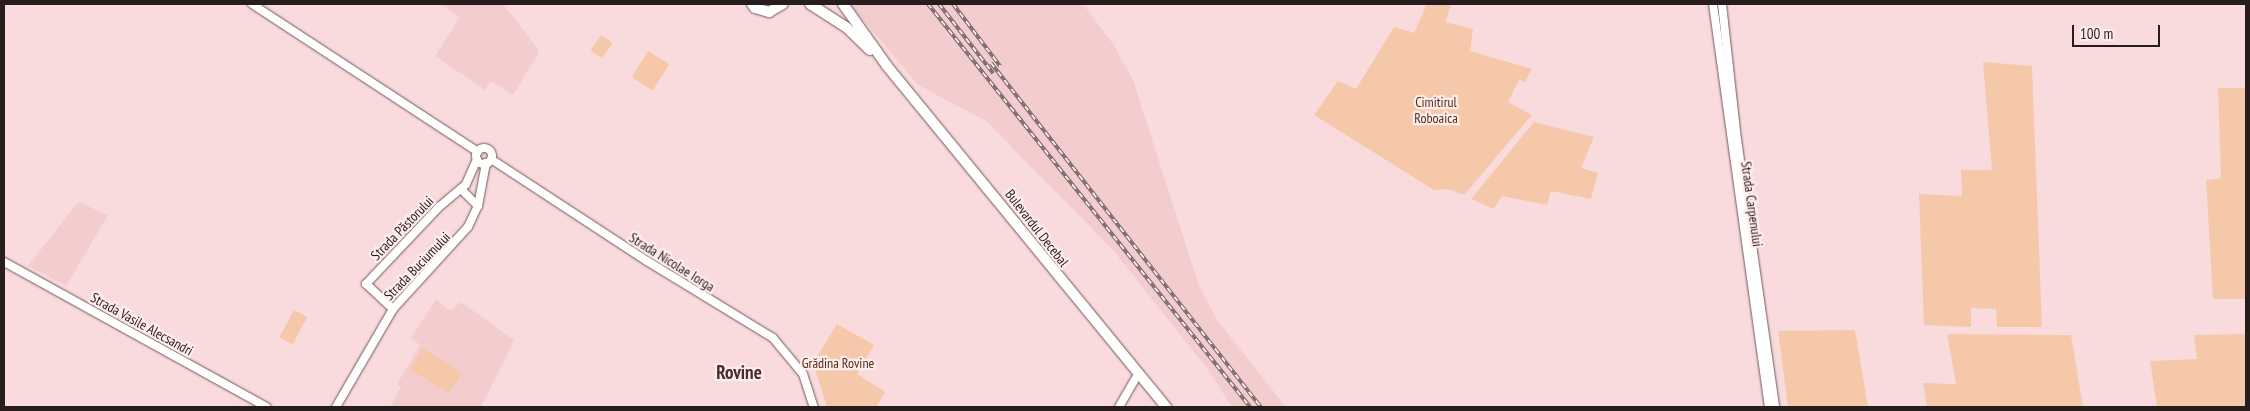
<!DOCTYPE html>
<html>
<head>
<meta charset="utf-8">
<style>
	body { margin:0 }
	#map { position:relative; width:2250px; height:411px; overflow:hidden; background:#fadbdd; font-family:"PT Sans Narrow",sans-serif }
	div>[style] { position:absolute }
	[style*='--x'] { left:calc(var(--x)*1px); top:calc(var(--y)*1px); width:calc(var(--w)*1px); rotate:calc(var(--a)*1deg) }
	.built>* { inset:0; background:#f3ccce }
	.green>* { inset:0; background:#f5c8aa; transform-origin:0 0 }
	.roads { filter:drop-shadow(0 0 1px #715859) drop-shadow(0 0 1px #715859) }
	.minor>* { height:8px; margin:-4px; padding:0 4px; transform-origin:4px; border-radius:4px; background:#fff }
	.minor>.ring { margin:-4px; padding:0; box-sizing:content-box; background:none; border:8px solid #fff; border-radius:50% }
	.major>* { height:10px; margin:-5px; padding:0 5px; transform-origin:5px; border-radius:5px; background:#fff }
	.rail>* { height:4px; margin-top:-2px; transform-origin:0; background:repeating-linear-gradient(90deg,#ffeced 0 5.5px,#7b6869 0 11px); box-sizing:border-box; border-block:1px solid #7b6869 }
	span { translate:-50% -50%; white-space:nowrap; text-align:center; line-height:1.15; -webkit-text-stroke:4.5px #ffeced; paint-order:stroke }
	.park-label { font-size:14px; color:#502e15 }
	.street-label { font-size:14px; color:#271d1d }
	.district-label { font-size:19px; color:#452e2f; font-weight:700 }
	.frame { position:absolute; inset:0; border:5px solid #271d1d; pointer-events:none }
	.scale { position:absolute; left:2072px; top:25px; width:88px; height:22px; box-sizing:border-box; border:2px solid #271d1d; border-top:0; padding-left:6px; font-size:15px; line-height:18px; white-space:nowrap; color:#271d1d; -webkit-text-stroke:4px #ffeced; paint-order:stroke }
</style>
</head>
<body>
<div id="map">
	<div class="built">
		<div style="clip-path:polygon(441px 4px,503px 4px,538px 49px,538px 54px,513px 95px,491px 81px,485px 90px,435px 56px,460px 17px)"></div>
		<div style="clip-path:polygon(850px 4px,1083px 4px,1113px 44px,1133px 80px,1199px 286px,1217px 320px,1286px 407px,1232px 407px,1206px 367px,1113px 250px,986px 121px,918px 85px)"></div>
		<div style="clip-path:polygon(78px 202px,108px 215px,66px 286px,28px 266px)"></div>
		<div style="clip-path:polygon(436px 299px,450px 311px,461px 302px,514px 340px,481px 407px,390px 407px,401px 387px,397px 384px,420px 345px,411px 338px)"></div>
	</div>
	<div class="green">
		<div style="clip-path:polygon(1427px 4px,1451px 4px,1445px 22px,1473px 29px,1470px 51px,1532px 69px,1525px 82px,1519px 80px,1508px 102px,1532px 115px,1464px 195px,1448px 189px,1434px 190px,1314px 115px,1338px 81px,1356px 89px,1394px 27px,1414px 33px)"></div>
		<div style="left:601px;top:35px;width:14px;height:19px;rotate:34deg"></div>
		<div style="left:648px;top:51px;width:25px;height:31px;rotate:32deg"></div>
		<div style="clip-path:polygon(1983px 62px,2032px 66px,2042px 327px,1997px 327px,1996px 309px,1971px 308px,1971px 327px,1924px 325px,1919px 194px,1962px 196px,1961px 170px,1992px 170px)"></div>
		<div style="clip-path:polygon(2218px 88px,2246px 88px,2246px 299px,2213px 299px,2206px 180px,2221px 178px)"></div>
		<div style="clip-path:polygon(1534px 122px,1594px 137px,1581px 168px,1598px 173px,1591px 199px,1551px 191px,1547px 205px,1502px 196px,1494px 209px,1471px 199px)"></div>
		<div style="left:294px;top:310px;width:15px;height:31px;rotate:28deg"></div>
		<div style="clip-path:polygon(837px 324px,874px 345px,857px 374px,885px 392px,876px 407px,827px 407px,813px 363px)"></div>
		<div style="clip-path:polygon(1855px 330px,1868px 407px,1788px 407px,1778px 331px)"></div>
		<div style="clip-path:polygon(1947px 334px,2071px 335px,2083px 407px,1927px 407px,1923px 383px,1956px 384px)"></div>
		<div style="clip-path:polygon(2246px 334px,2246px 407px,2157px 407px,2150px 361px,2197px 359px,2194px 335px)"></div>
		<div style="left:423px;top:348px;width:46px;height:25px;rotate:32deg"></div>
	</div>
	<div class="roads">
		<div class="minor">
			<div style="--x:252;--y:4;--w:270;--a:33.2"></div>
			<div style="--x:1713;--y:4;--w:407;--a:82.1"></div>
			<div style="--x:1722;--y:4;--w:136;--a:83.7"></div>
			<div style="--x:1737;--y:139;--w:271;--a:81.9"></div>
			<div class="ring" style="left:476px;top:148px;width:8px;height:8px"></div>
			<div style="--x:491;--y:159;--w:186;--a:33.2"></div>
			<div style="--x:647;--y:261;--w:148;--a:31.4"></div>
			<div style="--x:773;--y:338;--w:47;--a:50.2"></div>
			<div style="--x:803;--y:374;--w:35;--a:72"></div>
			<div style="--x:461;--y:189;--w:24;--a:45"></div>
			<div style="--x:4;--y:262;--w:300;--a:28.9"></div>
			<div style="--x:393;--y:309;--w:37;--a:-137"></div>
			<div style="--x:366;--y:284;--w:106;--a:-46.5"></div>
			<div style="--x:439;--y:207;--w:35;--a:-40"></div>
			<div style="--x:466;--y:184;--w:27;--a:-66"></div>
			<div style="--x:336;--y:407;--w:113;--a:-59.8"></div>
			<div style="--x:393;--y:309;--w:111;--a:-47.6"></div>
			<div style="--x:468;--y:227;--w:23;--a:-65"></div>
			<div style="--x:478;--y:206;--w:44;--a:-79.5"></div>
			<div style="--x:1119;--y:407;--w:38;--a:-60"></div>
		</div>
		<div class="major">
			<div style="--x:752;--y:4;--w:5;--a:53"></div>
			<div style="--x:755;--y:8;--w:15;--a:16"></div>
			<div style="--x:769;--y:12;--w:16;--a:-30"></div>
			<div style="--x:810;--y:4;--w:43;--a:32.6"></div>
			<div style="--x:846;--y:27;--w:33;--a:44"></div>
			<div style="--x:843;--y:4;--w:76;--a:54.6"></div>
			<div style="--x:887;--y:66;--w:441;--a:50.7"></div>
		</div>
	</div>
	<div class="rail">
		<div style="--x:928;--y:4;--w:516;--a:51.37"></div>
		<div style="--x:939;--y:4;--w:88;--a:52"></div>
		<div style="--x:953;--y:4;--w:78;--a:52.8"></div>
		<div style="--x:991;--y:63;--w:437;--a:51.9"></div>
	</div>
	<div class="park-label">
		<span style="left:1436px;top:110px">Cimitirul<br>Roboaica</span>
		<span style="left:838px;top:363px">Grădina Rovine</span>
	</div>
	<div class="street-label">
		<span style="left:1752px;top:204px;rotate:82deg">Strada Carpenului</span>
		<span style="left:402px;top:228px;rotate:-46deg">Strada Păstorului</span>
		<span style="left:1037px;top:228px;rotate:52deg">Bulevardul Decebal</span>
		<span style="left:672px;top:262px;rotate:32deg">Strada Nicolae Iorga</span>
		<span style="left:417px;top:266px;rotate:-46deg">Strada Buciumului</span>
		<span style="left:142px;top:324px;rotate:29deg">Strada Vasile Alecsandri</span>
	</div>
	<div class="district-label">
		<span style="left:739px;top:373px">Rovine</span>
	</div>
	<div class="frame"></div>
	<div class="scale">100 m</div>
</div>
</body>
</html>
